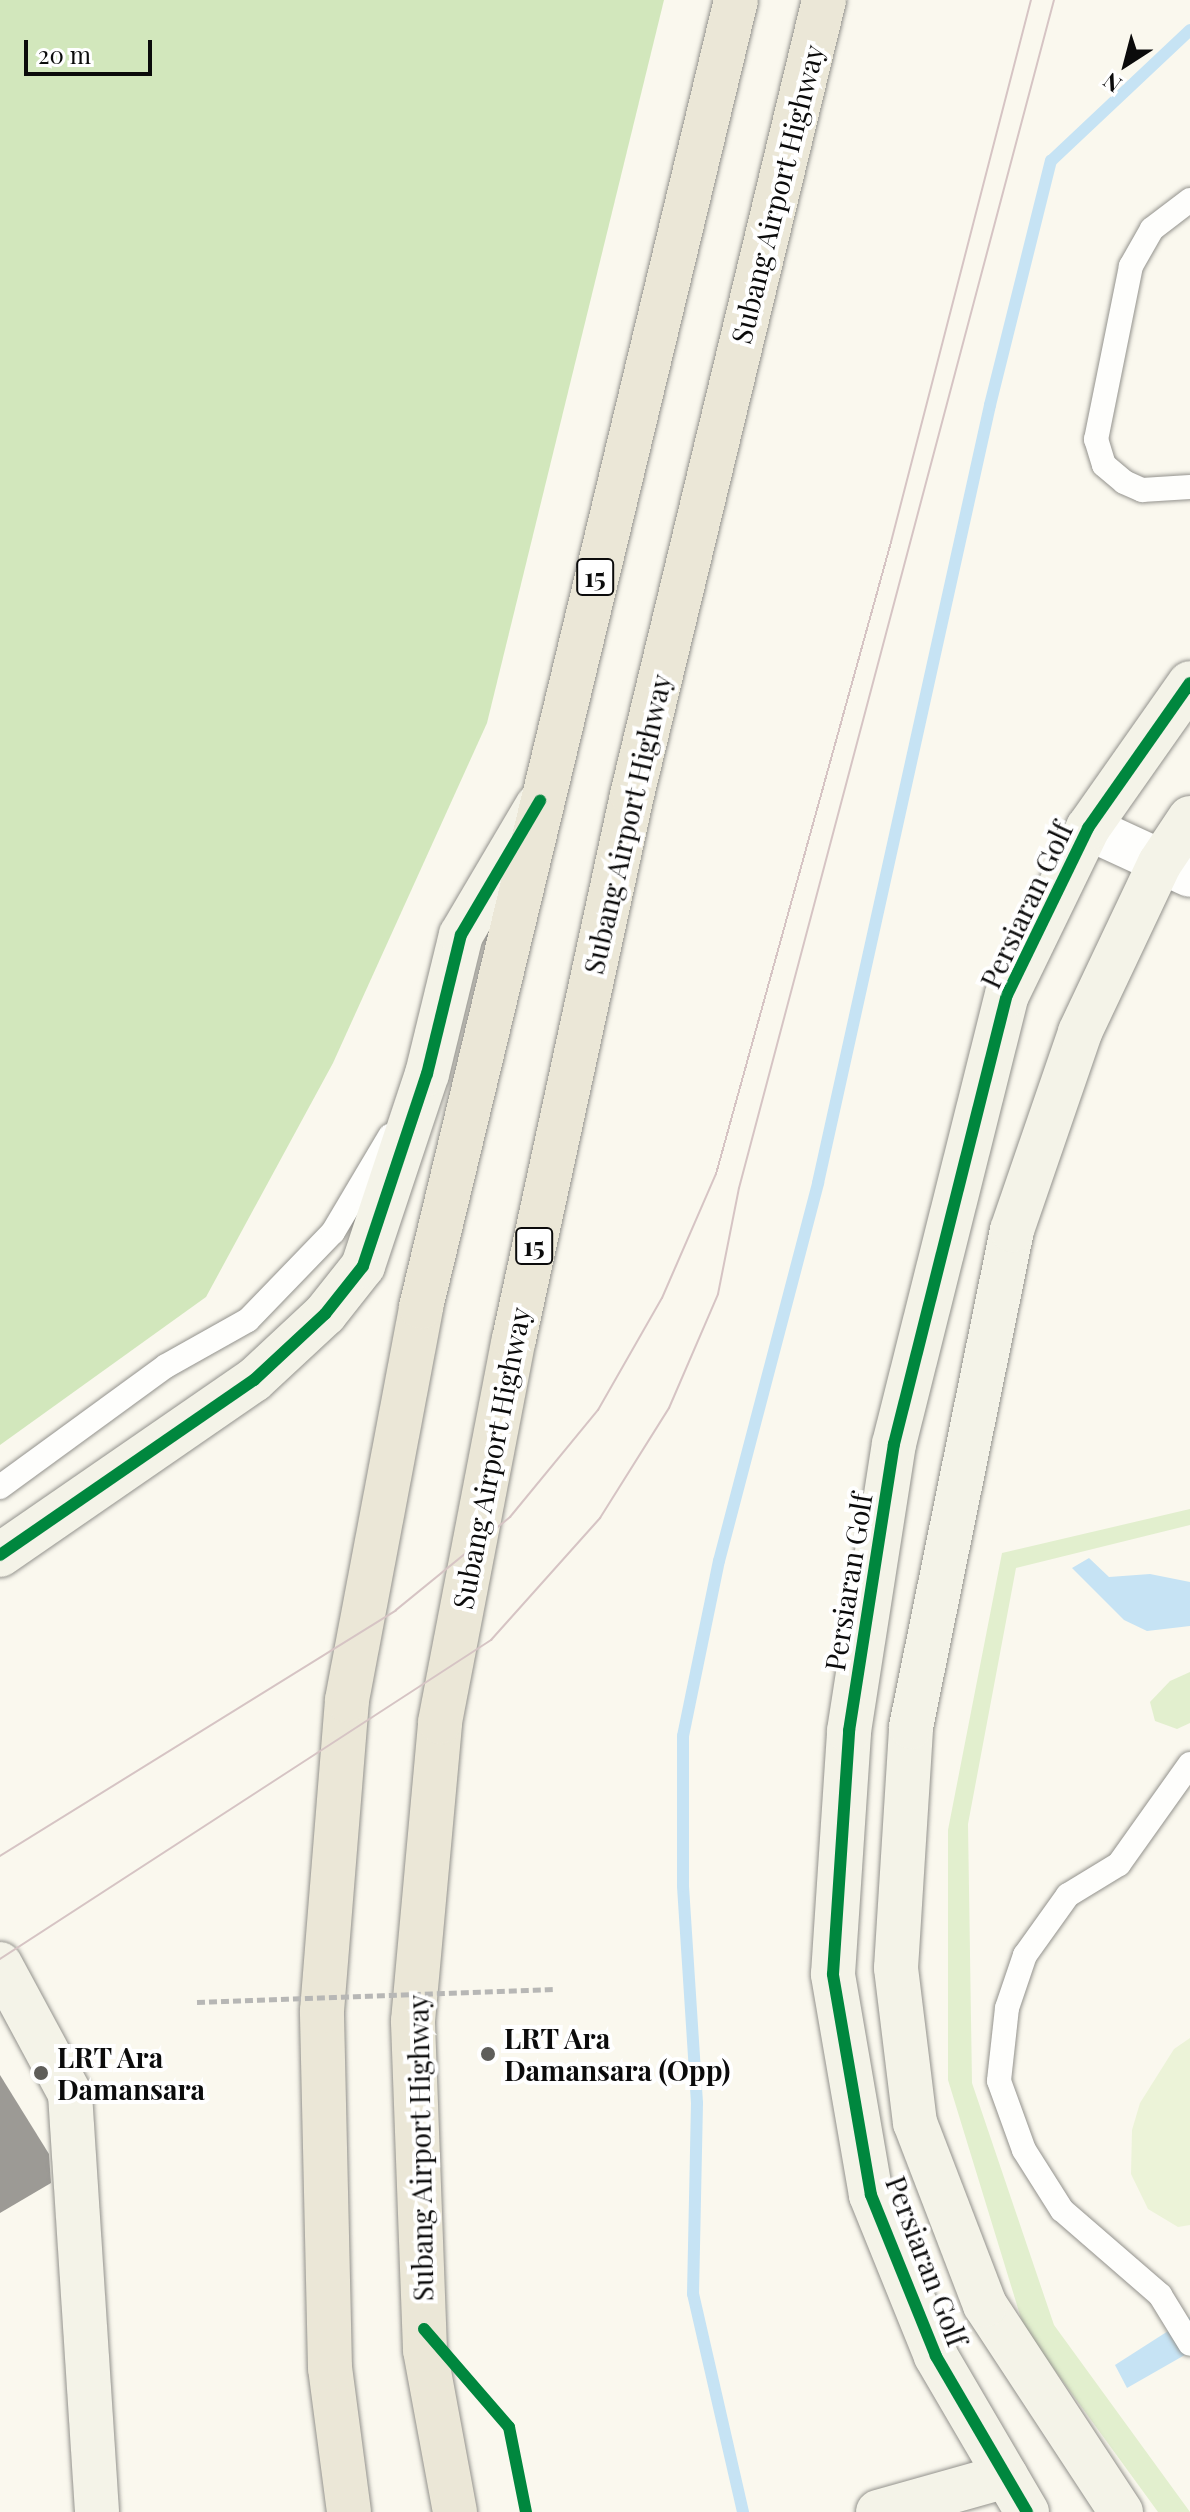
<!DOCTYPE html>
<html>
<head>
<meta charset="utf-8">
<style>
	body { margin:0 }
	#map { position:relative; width:1190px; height:2512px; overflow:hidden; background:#faf8ee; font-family:"Playfair Display",serif }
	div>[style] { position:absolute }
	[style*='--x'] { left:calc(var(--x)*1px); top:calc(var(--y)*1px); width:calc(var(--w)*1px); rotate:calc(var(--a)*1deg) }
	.green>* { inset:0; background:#e2efce }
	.forest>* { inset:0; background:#d2e7bc }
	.pitch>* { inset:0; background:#ecf3d8 }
	.water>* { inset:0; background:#c6e3f4 }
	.stream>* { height:12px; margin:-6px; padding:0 6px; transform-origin:6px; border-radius:6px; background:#c6e3f4 }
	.building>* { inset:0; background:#9c9a95 }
	.roads { filter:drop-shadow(0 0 2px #93928d) drop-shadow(0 0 2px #93928d) }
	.lane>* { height:24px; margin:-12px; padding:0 12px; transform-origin:12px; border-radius:12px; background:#fefefc }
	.street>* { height:44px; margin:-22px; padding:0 22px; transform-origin:22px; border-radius:22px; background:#fefefc }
	.secondary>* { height:44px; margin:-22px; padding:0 22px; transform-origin:22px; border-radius:22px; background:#f4f3e8 }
	.primary>* { height:44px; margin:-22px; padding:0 22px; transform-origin:22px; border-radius:22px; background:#ebe7d7 }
	.tram>* { height:2px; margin:-1px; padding:0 1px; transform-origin:1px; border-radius:1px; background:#d6c4c4 }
	.path-bridge>* { height:5px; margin-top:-2.5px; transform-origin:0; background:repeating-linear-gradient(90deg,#b7b7b5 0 8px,transparent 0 12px) }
	.cycleway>* { height:12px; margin:-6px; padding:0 6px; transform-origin:6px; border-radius:6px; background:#00873e }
	.dots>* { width:22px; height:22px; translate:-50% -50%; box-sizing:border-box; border:4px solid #fff; border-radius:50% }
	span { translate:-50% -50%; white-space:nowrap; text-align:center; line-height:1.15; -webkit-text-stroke:8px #fff; paint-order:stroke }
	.shield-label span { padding:2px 6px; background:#fff; border:2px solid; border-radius:6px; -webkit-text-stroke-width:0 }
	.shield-label { font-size:26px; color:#0b0b0b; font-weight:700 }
	.street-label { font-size:28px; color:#0b0b0b }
	.poi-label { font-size:28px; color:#0b0b0b; font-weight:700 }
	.left { translate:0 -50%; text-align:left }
	.north { position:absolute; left:1086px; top:24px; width:80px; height:80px; -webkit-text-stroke:6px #fff; paint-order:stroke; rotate:216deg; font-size:22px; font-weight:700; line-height:32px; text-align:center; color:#0b0b0b }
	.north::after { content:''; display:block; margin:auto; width:28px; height:36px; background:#0b0b0b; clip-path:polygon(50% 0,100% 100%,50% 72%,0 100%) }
	.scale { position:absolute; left:24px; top:40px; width:128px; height:36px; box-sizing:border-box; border:4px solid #0b0b0b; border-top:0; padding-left:10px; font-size:24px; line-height:28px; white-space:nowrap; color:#0b0b0b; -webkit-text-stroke:6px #fff; paint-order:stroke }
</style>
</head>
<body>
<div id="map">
	<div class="green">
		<div style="clip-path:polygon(1190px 1509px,1190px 1525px,1016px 1568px,968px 1824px,972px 2083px,1054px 2325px,1190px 2512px,1158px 2512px,1024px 2328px,948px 2080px,948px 1830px,1002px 1553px)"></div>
		<div style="clip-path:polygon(1190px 1672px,1190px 1723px,1177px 1729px,1155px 1721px,1150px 1702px,1170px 1681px)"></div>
	</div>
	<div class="forest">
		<div style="clip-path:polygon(0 0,664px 0,487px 723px,333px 1063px,206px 1297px,0 1445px)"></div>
	</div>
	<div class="pitch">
		<div style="clip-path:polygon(1190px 2038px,1190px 2225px,1178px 2227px,1148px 2209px,1131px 2174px,1132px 2130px,1140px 2103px,1174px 2049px)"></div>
	</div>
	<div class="water">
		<div style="clip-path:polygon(1089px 1558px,1109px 1577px,1150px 1574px,1190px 1582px,1190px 1626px,1147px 1631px,1124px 1620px,1072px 1568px)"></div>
		<div style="clip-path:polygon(1190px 2317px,1190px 2352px,1127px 2388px,1115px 2365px)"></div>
	</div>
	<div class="stream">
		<div style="--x:743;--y:2512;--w:224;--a:-102.9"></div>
		<div style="--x:693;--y:2294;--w:191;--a:-88.8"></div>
		<div style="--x:697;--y:2103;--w:217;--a:-93.7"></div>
		<div style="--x:683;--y:1886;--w:150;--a:-90"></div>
		<div style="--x:683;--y:1736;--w:179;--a:-78.4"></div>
		<div style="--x:719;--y:1561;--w:391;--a:-75.3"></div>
		<div style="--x:818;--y:1183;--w:797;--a:-77.53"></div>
		<div style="--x:990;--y:405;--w:252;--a:-76"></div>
		<div style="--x:1051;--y:161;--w:191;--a:-43.3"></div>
	</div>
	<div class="building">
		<div style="clip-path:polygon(0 2075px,49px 2154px,51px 2183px,0 2213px)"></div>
	</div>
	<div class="roads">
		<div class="lane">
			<div style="--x:1190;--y:200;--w:48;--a:142.7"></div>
			<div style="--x:1152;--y:229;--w:43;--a:119.6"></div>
			<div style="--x:1131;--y:266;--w:177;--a:101.4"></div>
			<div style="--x:1096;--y:439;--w:27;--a:73"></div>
			<div style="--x:1104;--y:465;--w:26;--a:40"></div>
			<div style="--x:1124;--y:482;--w:20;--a:24"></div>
			<div style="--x:1142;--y:490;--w:48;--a:-3.6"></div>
			<div style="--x:0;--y:1487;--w:205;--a:-36.1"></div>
			<div style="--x:166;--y:1366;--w:94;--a:-29.3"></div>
			<div style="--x:248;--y:1320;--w:122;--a:-46"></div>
			<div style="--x:333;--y:1232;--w:112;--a:-59.3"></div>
			<div style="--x:1190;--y:1764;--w:123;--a:125.4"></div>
			<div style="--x:1119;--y:1864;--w:60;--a:148.7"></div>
			<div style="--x:1068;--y:1895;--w:74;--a:125.6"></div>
			<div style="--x:1025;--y:1955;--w:56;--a:108.8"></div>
			<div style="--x:1007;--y:2008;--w:73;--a:96.3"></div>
			<div style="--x:999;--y:2081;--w:73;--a:70.1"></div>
			<div style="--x:1024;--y:2150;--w:71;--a:57.7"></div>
			<div style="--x:1062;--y:2210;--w:130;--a:40.9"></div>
			<div style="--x:1160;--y:2295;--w:57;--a:58.5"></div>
		</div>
		<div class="street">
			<div style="--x:1088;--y:828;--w:112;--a:24.7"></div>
		</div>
		<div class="secondary">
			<div style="--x:0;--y:1555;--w:308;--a:-34.6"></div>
			<div style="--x:254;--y:1380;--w:97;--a:-42.9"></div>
			<div style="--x:325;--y:1314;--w:61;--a:-51.6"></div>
			<div style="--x:363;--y:1266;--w:202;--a:-71.6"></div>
			<div style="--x:427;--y:1074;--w:143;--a:-76.3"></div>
			<div style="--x:461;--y:935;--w:150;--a:-59.5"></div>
			<div style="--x:0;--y:1964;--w:148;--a:61.7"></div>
			<div style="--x:70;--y:2094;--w:419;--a:86.3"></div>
			<div style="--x:878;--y:2512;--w:133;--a:-15.7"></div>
			<div style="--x:1027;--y:2512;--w:181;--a:-120.3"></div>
			<div style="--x:936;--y:2356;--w:174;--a:-112"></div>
			<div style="--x:871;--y:2195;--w:224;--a:-99.8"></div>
			<div style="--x:833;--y:1974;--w:244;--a:-86.2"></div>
			<div style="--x:849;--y:1731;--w:291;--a:-81.1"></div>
			<div style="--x:894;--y:1444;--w:463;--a:-75.9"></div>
			<div style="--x:1007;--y:995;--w:186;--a:-64.1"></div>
			<div style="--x:1088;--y:828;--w:177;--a:-54.9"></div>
			<div style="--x:1121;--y:2512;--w:248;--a:-123.3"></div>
			<div style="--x:985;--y:2305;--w:195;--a:-111"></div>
			<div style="--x:915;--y:2123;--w:156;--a:-97"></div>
			<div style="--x:896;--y:1968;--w:241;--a:-86.4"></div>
			<div style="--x:911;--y:1727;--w:507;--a:-78.51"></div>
			<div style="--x:1012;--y:1230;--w:209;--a:-71"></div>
			<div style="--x:1080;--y:1032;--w:187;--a:-64.7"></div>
			<div style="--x:1160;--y:863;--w:54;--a:-56.3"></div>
		</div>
		<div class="primary">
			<div style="--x:349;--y:2512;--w:145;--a:-97.5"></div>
			<div style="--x:330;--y:2368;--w:357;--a:-91.3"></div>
			<div style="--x:322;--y:2011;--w:312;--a:-85.4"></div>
			<div style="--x:347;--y:1700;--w:400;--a:-79.3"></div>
			<div style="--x:421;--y:1307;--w:1344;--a:-76.45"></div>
			<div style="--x:455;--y:2512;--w:165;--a:-100.5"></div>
			<div style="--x:425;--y:2350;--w:329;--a:-92.1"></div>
			<div style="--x:413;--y:2021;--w:300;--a:-84.8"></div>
			<div style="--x:440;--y:1722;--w:390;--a:-79.1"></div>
			<div style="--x:514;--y:1339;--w:557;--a:-77.76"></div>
			<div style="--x:632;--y:795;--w:818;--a:-76.42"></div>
		</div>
	</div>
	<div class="tram">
		<div style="--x:0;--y:1856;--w:466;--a:-31.8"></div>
		<div style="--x:396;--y:1610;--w:147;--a:-39.2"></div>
		<div style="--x:510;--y:1517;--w:139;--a:-50.6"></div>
		<div style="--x:598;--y:1410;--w:129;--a:-60.3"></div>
		<div style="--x:662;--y:1298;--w:135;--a:-66.5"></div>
		<div style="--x:716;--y:1174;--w:656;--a:-74.52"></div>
		<div style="--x:891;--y:542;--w:560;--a:-75.52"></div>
		<div style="--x:0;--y:1959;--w:586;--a:-33.01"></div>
		<div style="--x:491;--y:1640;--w:164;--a:-48.2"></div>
		<div style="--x:600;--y:1518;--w:130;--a:-57.9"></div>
		<div style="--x:669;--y:1408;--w:124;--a:-66.7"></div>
		<div style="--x:718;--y:1294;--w:108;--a:-78.8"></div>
		<div style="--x:739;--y:1188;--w:1229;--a:-75.15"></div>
	</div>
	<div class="path-bridge">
		<div style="--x:197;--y:2002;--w:358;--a:-2.1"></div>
	</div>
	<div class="cycleway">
		<div style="--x:0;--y:1555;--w:308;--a:-34.6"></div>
		<div style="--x:254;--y:1380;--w:97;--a:-42.9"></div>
		<div style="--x:325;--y:1314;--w:61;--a:-51.6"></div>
		<div style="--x:363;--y:1266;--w:202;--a:-71.6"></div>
		<div style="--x:427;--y:1074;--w:143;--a:-76.3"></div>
		<div style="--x:461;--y:935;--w:156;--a:-59.5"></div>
		<div style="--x:424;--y:2329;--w:130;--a:49.1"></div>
		<div style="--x:509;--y:2427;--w:87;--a:78.7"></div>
		<div style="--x:1027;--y:2512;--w:181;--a:-120.3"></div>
		<div style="--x:936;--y:2356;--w:174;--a:-112"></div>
		<div style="--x:871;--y:2195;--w:224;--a:-99.8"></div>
		<div style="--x:833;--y:1974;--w:244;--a:-86.2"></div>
		<div style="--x:849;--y:1731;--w:291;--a:-81.1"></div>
		<div style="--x:894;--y:1444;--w:463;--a:-75.9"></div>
		<div style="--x:1007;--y:995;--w:186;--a:-64.1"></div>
		<div style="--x:1088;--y:828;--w:177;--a:-54.9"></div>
	</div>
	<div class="dots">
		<div style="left:488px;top:2054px;background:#5f5e5a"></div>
		<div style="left:41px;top:2073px;background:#5f5e5a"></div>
	</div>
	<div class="shield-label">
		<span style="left:595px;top:577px">15</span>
		<span style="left:534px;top:1246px">15</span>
	</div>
	<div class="street-label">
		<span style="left:777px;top:194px;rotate:-76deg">Subang Airport Highway</span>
		<span style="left:627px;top:824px;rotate:-77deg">Subang Airport Highway</span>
		<span style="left:1026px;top:905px;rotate:-65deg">Persiaran Golf</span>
		<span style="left:491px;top:1458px;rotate:-79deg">Subang Airport Highway</span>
		<span style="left:848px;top:1582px;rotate:-81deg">Persiaran Golf</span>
		<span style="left:420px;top:2148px;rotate:-91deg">Subang Airport Highway</span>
		<span style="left:927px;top:2261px;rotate:69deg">Persiaran Golf</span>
	</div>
	<div class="poi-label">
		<span class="left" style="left:504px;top:2054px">LRT Ara<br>Damansara (Opp)</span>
		<span class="left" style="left:57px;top:2073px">LRT Ara<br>Damansara</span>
	</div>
	<div class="north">N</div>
	<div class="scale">20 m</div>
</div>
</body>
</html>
